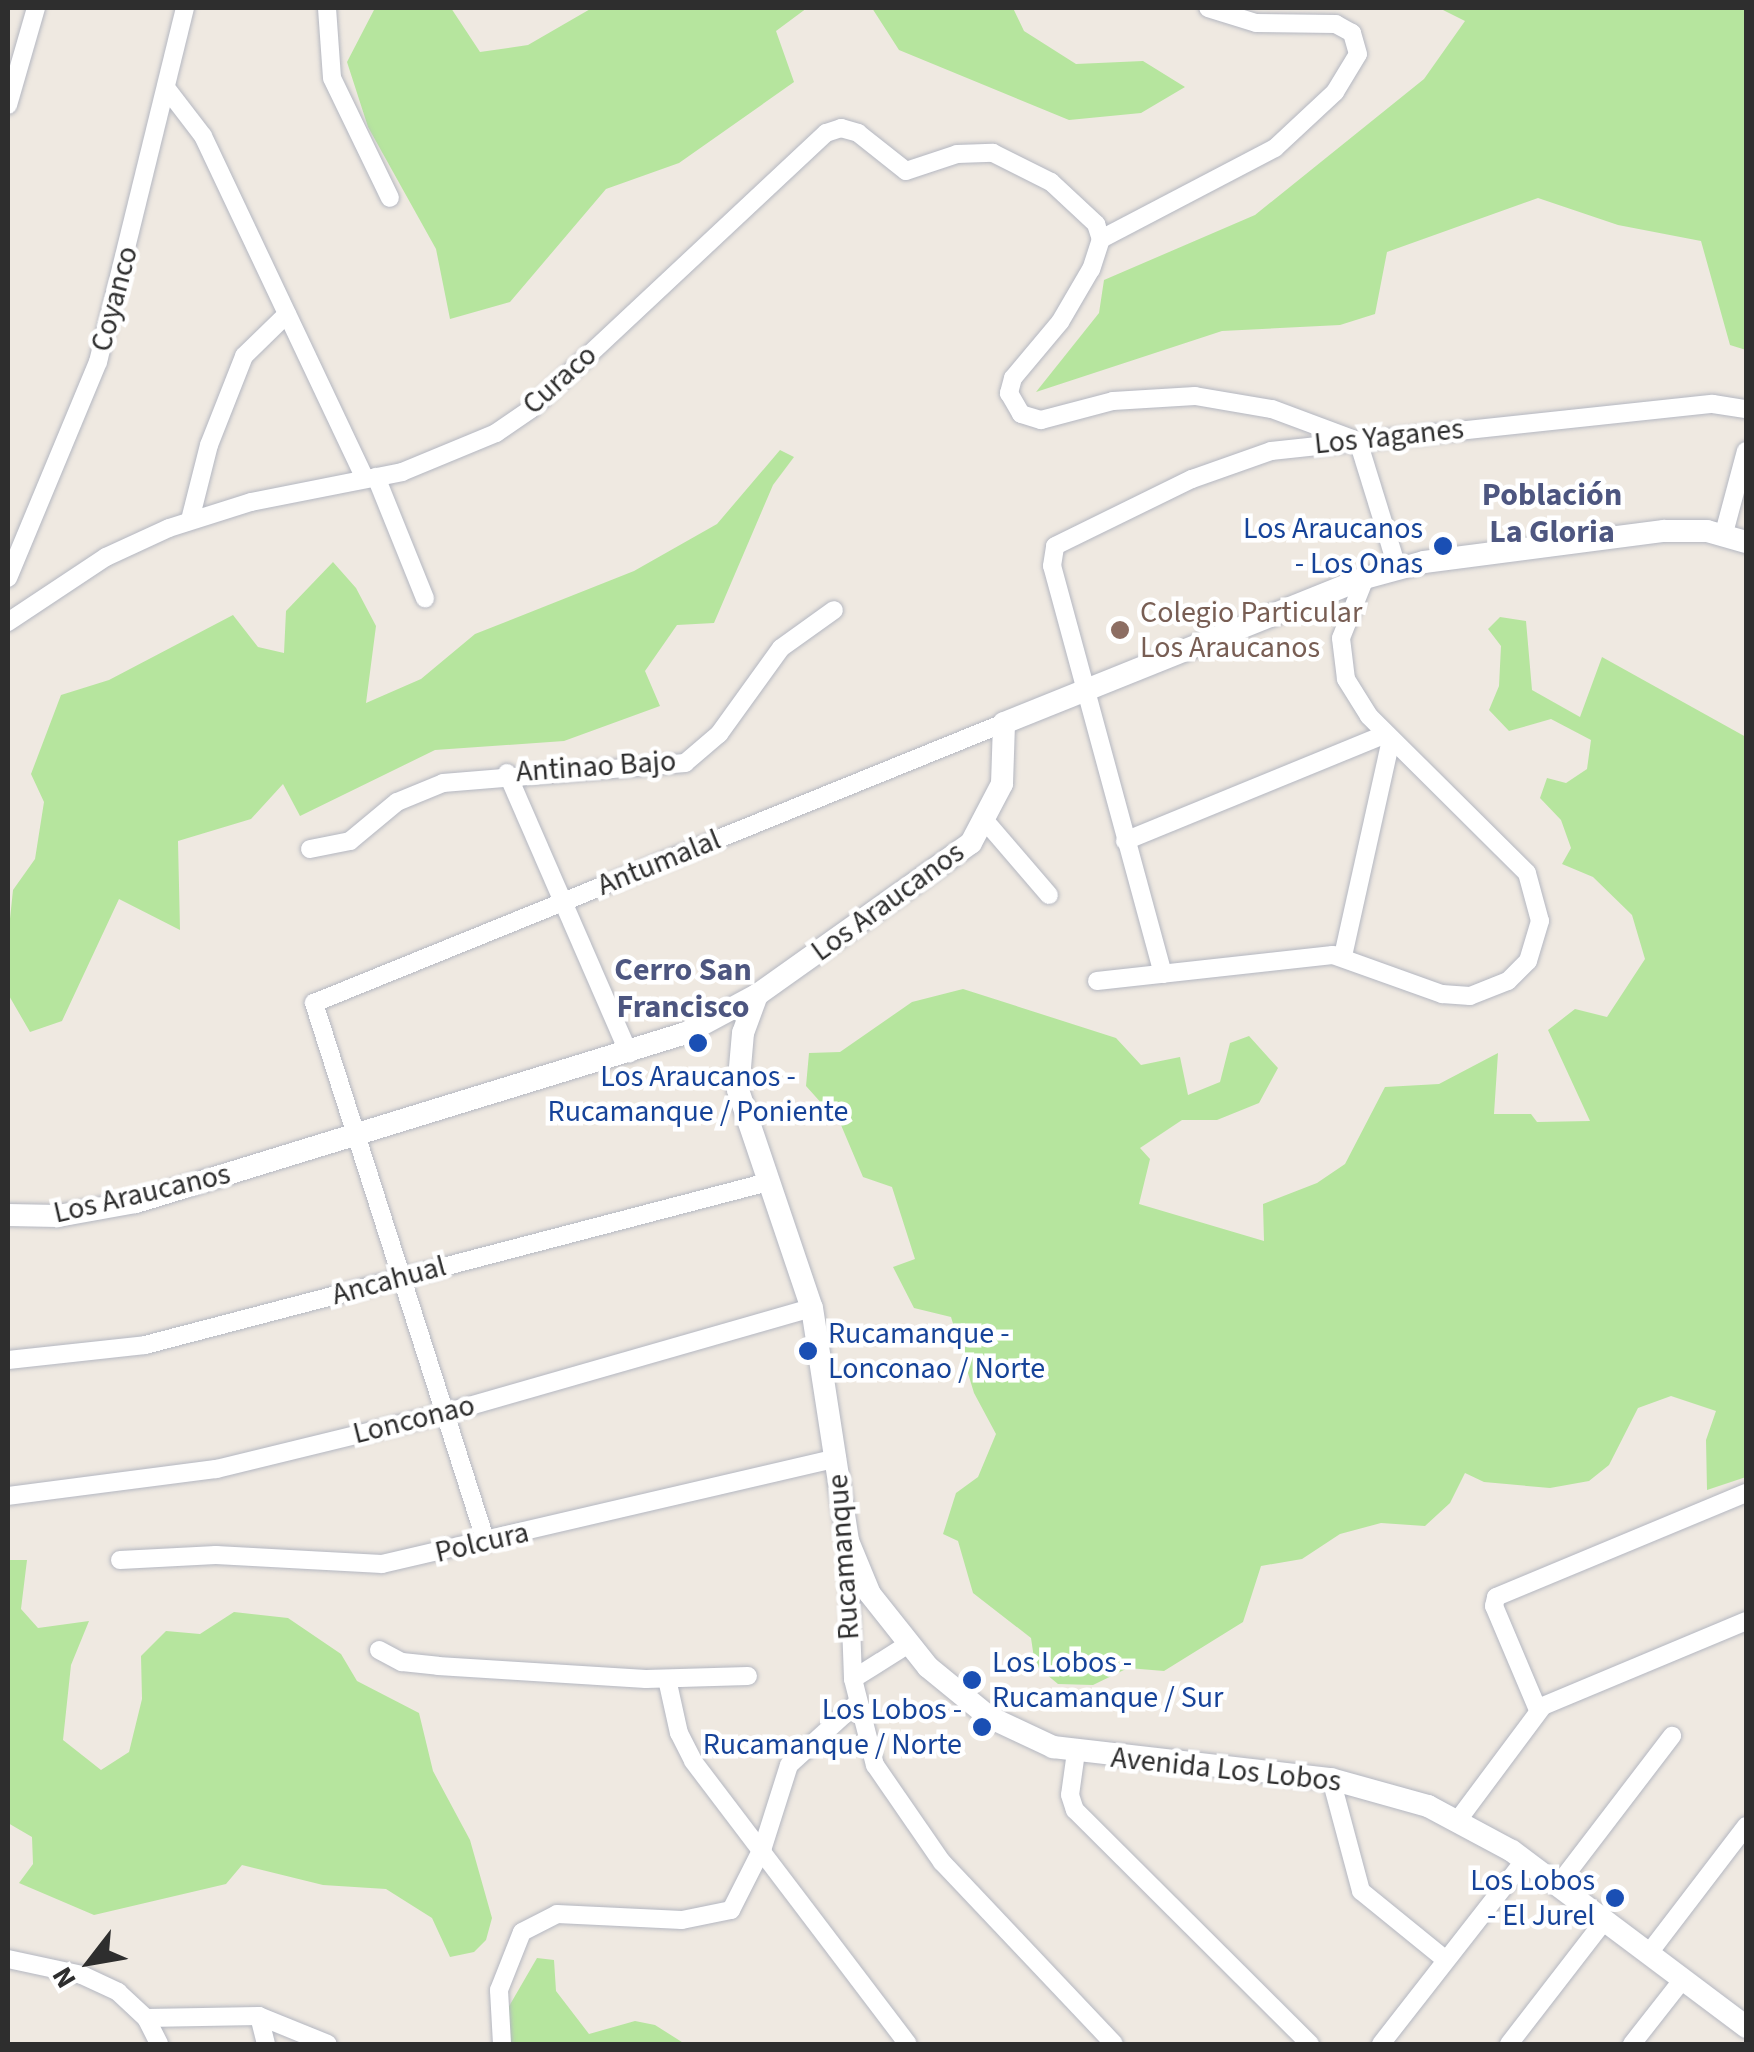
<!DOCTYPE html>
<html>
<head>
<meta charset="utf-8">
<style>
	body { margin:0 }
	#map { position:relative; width:1754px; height:2052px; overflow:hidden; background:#efe9e1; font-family:"Source Sans 3",sans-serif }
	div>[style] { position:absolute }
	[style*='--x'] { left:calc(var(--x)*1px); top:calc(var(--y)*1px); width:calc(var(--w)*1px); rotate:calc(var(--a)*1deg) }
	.green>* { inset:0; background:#b6e59e }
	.roads { filter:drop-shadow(0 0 2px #b4b7c1) drop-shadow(0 0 2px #b4b7c1) }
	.minor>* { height:18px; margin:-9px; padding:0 9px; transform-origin:9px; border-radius:9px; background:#fff }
	.tertiary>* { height:22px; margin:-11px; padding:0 11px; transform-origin:11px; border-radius:11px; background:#fff }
	.dots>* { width:28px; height:28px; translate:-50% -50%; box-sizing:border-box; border:5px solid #fff; border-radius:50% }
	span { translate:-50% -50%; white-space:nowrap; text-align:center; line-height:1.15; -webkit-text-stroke:9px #fff; paint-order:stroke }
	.street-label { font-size:30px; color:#2e2e2e }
	.transit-label { font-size:30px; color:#164399 }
	.right { translate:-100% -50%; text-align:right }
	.left { translate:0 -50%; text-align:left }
	.education-label { font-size:30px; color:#785e54 }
	.neighbourhood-label { font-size:32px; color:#4d5680; font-weight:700 }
	.frame { position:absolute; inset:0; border:10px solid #2e2e2e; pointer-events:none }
	.north { position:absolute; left:40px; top:1912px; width:100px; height:100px; -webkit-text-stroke:8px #fff; paint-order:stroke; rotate:239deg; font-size:28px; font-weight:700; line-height:40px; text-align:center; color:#2e2e2e }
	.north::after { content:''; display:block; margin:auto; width:35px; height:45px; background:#2e2e2e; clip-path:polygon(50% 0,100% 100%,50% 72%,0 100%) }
</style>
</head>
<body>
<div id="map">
	<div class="green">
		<div style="clip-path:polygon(375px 8px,451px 8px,480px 52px,528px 45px,592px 8px,807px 8px,776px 31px,794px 82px,679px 163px,606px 189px,510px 302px,450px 319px,436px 249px,368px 127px,347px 62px)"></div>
		<div style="clip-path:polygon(872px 8px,1013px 8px,1024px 31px,1076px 64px,1143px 61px,1185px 87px,1141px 113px,1069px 120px,899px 50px)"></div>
		<div style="clip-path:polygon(1439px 8px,1746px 8px,1746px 350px,1730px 345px,1701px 241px,1618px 225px,1538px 198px,1387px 252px,1375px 314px,1340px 325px,1222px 331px,1036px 392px,1099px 313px,1104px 280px,1255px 215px,1424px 79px,1465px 21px)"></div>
		<div style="clip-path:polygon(780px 450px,794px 457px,773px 485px,714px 623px,677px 625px,645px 671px,660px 706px,564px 741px,435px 750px,300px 816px,283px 784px,251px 819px,178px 841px,180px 930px,119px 899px,62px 1021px,30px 1032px,8px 994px,8px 938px,13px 890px,35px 859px,44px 802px,31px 774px,61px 695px,109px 680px,233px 615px,258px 647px,284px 653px,286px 611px,333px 562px,356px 588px,376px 626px,366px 703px,421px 679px,475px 634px,634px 571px,717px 524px)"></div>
		<div style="clip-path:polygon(1500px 617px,1526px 621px,1532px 690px,1580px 717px,1602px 657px,1746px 737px,1746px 1477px,1707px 1490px,1706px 1440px,1716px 1411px,1671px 1396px,1638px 1408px,1609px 1465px,1589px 1481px,1550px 1488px,1484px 1482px,1465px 1473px,1450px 1503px,1425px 1526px,1381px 1523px,1340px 1534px,1302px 1559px,1261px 1566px,1243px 1622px,1164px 1671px,1128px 1668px,1093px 1685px,1058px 1684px,1035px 1665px,1031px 1638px,973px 1593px,958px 1541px,943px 1534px,956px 1493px,978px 1477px,996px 1434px,974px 1393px,951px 1317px,914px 1308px,893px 1267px,915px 1259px,892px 1187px,863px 1177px,841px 1125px,806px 1086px,809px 1053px,840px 1052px,912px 1002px,963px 989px,1116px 1038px,1141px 1065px,1180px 1057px,1188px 1095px,1220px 1082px,1230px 1043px,1249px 1036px,1278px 1068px,1259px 1103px,1217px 1120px,1182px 1120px,1140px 1148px,1150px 1159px,1139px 1204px,1264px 1241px,1263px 1204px,1317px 1183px,1345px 1164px,1385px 1087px,1439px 1084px,1498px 1053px,1494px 1114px,1531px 1114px,1537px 1122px,1590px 1121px,1548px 1030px,1575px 1009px,1607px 1017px,1645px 959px,1632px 915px,1593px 877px,1562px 864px,1571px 848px,1561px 820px,1540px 798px,1547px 778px,1566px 783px,1587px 769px,1591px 740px,1551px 719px,1509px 731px,1489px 710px,1499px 686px,1501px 646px,1488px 629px)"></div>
		<div style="clip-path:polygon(8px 1560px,27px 1560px,21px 1609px,38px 1628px,89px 1621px,71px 1665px,63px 1740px,101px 1770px,129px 1752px,142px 1699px,141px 1656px,166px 1631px,200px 1634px,234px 1612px,288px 1618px,341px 1654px,357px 1681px,419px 1713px,433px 1771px,470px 1840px,492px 1918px,486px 1940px,474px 1952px,450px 1957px,432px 1918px,386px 1889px,323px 1885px,242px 1865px,226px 1884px,94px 1915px,19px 1883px,33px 1864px,32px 1837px,8px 1823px)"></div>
		<div style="clip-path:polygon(537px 1958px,554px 1960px,556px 1991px,589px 2034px,635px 2021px,655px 2025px,685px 2044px,496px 2044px,508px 2008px)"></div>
	</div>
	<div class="roads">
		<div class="minor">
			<div style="--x:327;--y:8;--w:70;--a:85.9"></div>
			<div style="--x:332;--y:78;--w:133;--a:64.2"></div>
			<div style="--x:167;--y:89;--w:59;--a:52.5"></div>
			<div style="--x:203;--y:136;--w:379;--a:64.7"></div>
			<div style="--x:8;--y:105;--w:101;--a:-73.9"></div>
			<div style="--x:1101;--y:239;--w:196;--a:-27.6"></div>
			<div style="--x:1275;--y:148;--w:82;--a:-43"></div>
			<div style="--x:1335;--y:92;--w:44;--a:-58.8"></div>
			<div style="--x:1358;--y:54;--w:22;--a:-106"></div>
			<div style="--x:1352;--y:33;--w:18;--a:-151"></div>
			<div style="--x:1336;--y:24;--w:80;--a:-179.3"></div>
			<div style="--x:1256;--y:23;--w:50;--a:-162.6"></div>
			<div style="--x:376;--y:477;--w:131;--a:68"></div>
			<div style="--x:190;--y:520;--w:77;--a:-75.8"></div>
			<div style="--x:209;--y:445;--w:96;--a:-68.5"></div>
			<div style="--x:244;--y:356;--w:60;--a:-44.3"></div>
			<div style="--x:1724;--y:533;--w:85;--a:-75"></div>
			<div style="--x:8;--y:578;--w:234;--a:-67.4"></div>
			<div style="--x:98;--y:362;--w:365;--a:-76.2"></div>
			<div style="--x:8;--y:622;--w:118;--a:-33.6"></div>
			<div style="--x:106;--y:557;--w:69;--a:-24.7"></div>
			<div style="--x:169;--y:528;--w:86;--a:-17.6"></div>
			<div style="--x:251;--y:502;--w:154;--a:-11.2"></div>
			<div style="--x:402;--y:472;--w:102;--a:-22.5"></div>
			<div style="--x:496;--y:433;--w:42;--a:-34.4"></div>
			<div style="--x:531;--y:409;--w:404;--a:-43.1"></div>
			<div style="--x:826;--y:133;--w:16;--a:-18"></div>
			<div style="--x:841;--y:128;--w:18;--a:16"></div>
			<div style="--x:858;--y:133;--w:61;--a:38.4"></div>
			<div style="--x:906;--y:171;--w:54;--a:-18.4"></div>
			<div style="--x:957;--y:154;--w:36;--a:-2"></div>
			<div style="--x:993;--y:153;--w:65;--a:26.6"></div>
			<div style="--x:1051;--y:182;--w:62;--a:43"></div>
			<div style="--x:1096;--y:224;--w:16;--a:72"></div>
			<div style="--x:1101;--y:239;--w:32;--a:108"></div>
			<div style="--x:1091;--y:269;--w:61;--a:120.3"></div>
			<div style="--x:1060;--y:322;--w:73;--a:130"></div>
			<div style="--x:1013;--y:378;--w:16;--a:105"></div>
			<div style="--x:1009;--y:393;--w:24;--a:60"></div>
			<div style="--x:1021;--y:414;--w:21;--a:17"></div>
			<div style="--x:1041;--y:420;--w:74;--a:-14.8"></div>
			<div style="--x:1113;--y:401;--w:82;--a:-3.5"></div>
			<div style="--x:1195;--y:396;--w:78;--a:9.6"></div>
			<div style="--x:1272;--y:409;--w:92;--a:20.4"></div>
			<div style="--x:1358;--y:441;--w:132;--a:72.8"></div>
			<div style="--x:507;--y:773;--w:306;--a:66.5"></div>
			<div style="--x:987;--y:823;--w:95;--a:49.3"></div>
			<div style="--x:1125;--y:841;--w:282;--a:-22.3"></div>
			<div style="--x:310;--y:849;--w:41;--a:-11.3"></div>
			<div style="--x:350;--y:841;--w:61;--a:-39.7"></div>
			<div style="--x:397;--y:802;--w:50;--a:-22.4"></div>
			<div style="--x:443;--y:783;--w:243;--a:-4.7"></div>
			<div style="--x:685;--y:763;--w:45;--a:-40.5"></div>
			<div style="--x:719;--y:734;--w:106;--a:-54.2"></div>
			<div style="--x:781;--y:648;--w:65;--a:-35.6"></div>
			<div style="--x:1343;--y:956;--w:221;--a:-77.5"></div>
			<div style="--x:1163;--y:974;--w:423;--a:-105.2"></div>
			<div style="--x:1052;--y:566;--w:20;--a:-81"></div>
			<div style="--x:1055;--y:546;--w:153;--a:-26.1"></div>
			<div style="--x:1192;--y:479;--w:84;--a:-19.5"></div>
			<div style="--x:1271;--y:451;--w:444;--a:-6.1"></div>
			<div style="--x:1713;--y:404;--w:33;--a:9"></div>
			<div style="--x:1097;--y:981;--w:237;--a:-6.3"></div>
			<div style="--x:1333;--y:955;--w:116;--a:19.7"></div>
			<div style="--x:1442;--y:994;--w:28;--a:4"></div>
			<div style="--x:1470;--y:996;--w:41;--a:-21.5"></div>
			<div style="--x:1508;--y:981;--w:28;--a:-45"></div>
			<div style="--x:1528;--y:961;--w:42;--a:-73.3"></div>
			<div style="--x:1540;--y:921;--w:50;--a:-105.2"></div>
			<div style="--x:1527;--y:873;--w:223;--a:-135.2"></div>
			<div style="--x:1369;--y:716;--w:44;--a:-121.9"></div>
			<div style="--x:1346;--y:679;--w:41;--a:-97"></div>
			<div style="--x:1341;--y:638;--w:65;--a:-68.2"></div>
			<div style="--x:8;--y:1360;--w:138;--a:-6.2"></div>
			<div style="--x:145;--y:1345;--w:644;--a:-14.66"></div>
			<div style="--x:8;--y:1496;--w:210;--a:-7.4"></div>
			<div style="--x:216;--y:1469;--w:236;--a:-13.7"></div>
			<div style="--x:445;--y:1413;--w:382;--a:-16"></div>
			<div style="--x:486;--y:1542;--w:566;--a:-107.7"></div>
			<div style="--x:314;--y:1003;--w:745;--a:-22.09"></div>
			<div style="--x:848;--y:1542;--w:137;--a:87.9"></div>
			<div style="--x:853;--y:1679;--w:89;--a:75.7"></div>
			<div style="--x:875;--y:1765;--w:118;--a:55.4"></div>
			<div style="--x:942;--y:1862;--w:250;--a:46.6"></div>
			<div style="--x:120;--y:1560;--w:96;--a:-3"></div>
			<div style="--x:216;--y:1555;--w:166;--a:3.1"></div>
			<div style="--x:382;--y:1564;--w:467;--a:-13.1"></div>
			<div style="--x:379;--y:1650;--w:26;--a:28"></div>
			<div style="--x:402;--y:1662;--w:36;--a:6"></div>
			<div style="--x:438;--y:1666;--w:208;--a:3.6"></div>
			<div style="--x:646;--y:1679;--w:102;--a:-1.7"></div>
			<div style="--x:667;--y:1679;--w:55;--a:77.5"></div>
			<div style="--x:679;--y:1733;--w:31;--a:63"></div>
			<div style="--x:693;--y:1761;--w:355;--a:52.8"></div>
			<div style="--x:853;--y:1679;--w:64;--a:-32.2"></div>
			<div style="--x:1538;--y:1710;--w:113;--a:-112.9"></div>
			<div style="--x:1494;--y:1606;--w:9;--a:-77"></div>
			<div style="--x:1496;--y:1597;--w:271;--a:-22.6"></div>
			<div style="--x:1076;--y:1752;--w:43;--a:97.9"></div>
			<div style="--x:1070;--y:1795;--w:16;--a:72"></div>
			<div style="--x:1075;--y:1810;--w:332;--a:44.9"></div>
			<div style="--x:1331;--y:1779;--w:116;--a:75"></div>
			<div style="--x:1361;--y:1891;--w:109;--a:39.1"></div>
			<div style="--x:1458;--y:1820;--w:142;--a:-53.3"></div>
			<div style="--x:1543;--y:1706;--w:220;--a:-22.7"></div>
			<div style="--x:1558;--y:1885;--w:188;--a:-52.6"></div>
			<div style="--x:1649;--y:1953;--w:160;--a:-52.6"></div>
			<div style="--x:8;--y:1959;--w:76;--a:12.2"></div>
			<div style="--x:82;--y:1975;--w:40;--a:25"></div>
			<div style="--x:118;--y:1992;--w:38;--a:43"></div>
			<div style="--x:146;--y:2018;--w:29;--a:63"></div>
			<div style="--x:259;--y:2016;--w:29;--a:76"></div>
			<div style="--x:146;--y:2018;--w:113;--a:-1"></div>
			<div style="--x:259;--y:2016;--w:74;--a:22.1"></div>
			<div style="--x:502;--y:2044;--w:54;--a:-93.2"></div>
			<div style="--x:499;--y:1990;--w:62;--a:-68.4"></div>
			<div style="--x:522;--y:1932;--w:39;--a:-27"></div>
			<div style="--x:557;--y:1914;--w:125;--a:2.7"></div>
			<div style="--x:682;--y:1920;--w:50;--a:-11.5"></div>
			<div style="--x:731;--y:1910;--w:71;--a:-63.1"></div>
			<div style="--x:763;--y:1847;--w:86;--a:-72.4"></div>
			<div style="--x:789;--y:1765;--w:91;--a:-42.3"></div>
			<div style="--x:1381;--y:2044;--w:234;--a:-52"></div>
			<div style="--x:1509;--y:2044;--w:157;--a:-52.3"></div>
			<div style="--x:1632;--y:2044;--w:83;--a:-51.9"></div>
		</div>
		<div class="tertiary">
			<div style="--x:757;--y:995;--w:40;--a:110.2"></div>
			<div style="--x:743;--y:1033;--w:57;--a:95"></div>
			<div style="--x:738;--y:1090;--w:230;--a:71.3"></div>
			<div style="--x:812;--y:1308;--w:236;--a:81.2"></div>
			<div style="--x:848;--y:1541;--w:57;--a:67.5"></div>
			<div style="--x:870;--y:1594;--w:93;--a:51.5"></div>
			<div style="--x:928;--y:1667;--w:79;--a:39.3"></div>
			<div style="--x:989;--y:1717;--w:71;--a:25.1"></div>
			<div style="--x:1053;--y:1747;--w:280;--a:6.6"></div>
			<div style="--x:1331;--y:1779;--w:101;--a:15.6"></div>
			<div style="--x:1428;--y:1806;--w:95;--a:28.2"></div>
			<div style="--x:1512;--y:1851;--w:293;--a:36.9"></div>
			<div style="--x:8;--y:1215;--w:50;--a:1.1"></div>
			<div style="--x:58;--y:1216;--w:79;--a:-10.2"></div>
			<div style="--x:136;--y:1202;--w:575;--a:-17.08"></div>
			<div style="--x:686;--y:1033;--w:81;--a:-28.2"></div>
			<div style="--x:757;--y:995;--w:262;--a:-35.4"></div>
			<div style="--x:971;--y:843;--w:67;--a:-62.3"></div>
			<div style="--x:1002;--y:784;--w:61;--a:-88.1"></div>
			<div style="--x:1004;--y:723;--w:389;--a:-21.9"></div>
			<div style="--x:1365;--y:578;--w:61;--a:-15.2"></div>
			<div style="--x:1424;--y:562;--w:242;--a:-7.4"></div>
			<div style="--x:1664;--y:531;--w:43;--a:0"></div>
			<div style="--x:1707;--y:531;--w:41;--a:15.8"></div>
		</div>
	</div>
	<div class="dots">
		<div style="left:1443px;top:546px;background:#1a4fb4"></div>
		<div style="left:1120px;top:630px;background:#8d6e63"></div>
		<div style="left:698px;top:1043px;background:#1a4fb4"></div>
		<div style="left:808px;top:1351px;background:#1a4fb4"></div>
		<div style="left:972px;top:1680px;background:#1a4fb4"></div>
		<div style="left:982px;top:1727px;background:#1a4fb4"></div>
		<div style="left:1615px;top:1898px;background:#1a4fb4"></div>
	</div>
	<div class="street-label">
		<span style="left:115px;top:299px;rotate:-75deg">Coyanco</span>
		<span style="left:560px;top:380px;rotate:-42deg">Curaco</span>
		<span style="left:1389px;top:437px;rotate:-6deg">Los Yaganes</span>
		<span style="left:596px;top:767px;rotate:-4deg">Antinao Bajo</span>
		<span style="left:659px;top:863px;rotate:-22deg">Antumalal</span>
		<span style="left:888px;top:902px;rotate:-36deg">Los Araucanos</span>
		<span style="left:142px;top:1194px;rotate:-13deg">Los Araucanos</span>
		<span style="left:389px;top:1281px;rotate:-15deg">Ancahual</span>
		<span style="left:414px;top:1420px;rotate:-14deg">Lonconao</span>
		<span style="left:482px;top:1543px;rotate:-13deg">Polcura</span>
		<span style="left:844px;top:1557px;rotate:-94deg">Rucamanque</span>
		<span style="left:1226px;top:1770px;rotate:6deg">Avenida Los Lobos</span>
	</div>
	<div class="transit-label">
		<span class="right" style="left:1423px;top:546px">Los Araucanos<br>- Los Onas</span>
		<span style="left:698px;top:1094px">Los Araucanos -<br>Rucamanque / Poniente</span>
		<span class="left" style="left:828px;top:1351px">Rucamanque -<br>Lonconao / Norte</span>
		<span class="left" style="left:992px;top:1680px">Los Lobos -<br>Rucamanque / Sur</span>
		<span class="right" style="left:962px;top:1727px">Los Lobos -<br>Rucamanque / Norte</span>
		<span class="right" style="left:1595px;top:1898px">Los Lobos<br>- El Jurel</span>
	</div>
	<div class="education-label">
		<span class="left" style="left:1140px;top:630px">Colegio Particular<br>Los Araucanos</span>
	</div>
	<div class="neighbourhood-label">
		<span style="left:1552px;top:514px">Población<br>La Gloria</span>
		<span style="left:683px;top:989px">Cerro San<br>Francisco</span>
	</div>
	<div class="frame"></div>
	<div class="north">N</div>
</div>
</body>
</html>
